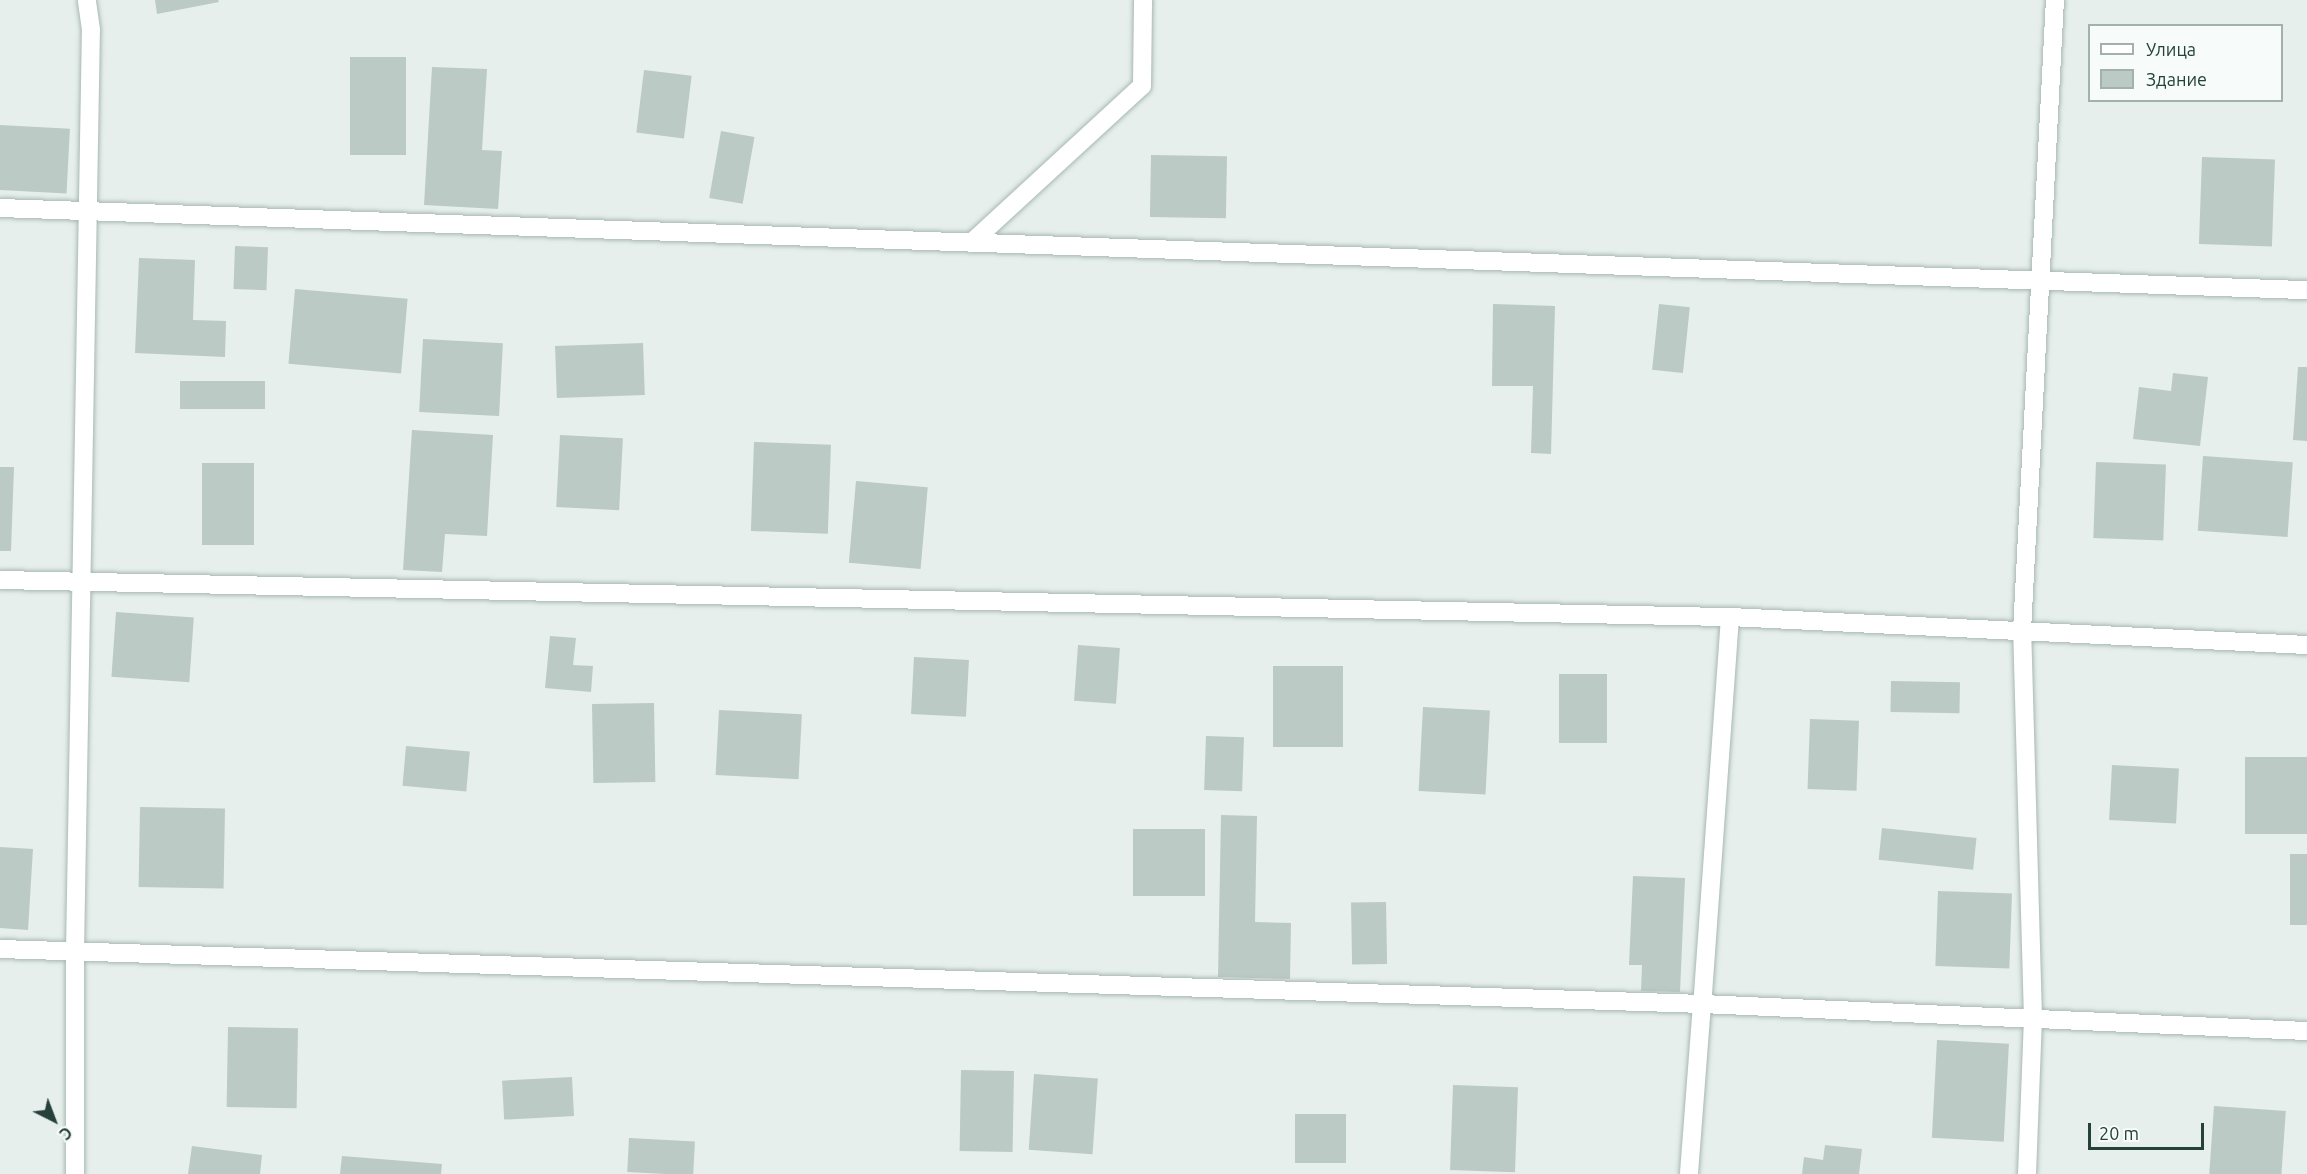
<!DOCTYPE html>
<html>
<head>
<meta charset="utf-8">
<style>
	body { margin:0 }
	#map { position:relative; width:2307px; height:1174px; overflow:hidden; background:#e6efeb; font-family:Ubuntu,sans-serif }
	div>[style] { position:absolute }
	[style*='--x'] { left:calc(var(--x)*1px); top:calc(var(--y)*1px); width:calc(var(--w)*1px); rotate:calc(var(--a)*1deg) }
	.building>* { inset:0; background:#bbcac4; transform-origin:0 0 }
	.roads { filter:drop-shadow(0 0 2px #a8b8b2) drop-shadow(0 0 2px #a8b8b2) }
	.minor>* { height:18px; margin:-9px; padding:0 9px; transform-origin:9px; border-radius:9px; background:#fff }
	span { translate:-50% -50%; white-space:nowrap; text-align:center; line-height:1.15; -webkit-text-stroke:4.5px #f7fbf9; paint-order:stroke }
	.legend { position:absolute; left:2088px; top:24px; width:195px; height:78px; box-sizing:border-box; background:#f7fbf9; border:2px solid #a3b1ad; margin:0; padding:8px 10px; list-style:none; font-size:18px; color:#24423a }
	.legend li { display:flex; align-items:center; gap:12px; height:30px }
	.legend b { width:30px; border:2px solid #a3b1ad }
	.north { position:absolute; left:24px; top:1090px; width:60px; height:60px; -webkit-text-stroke:4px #f7fbf9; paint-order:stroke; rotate:138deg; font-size:16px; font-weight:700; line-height:24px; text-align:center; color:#24423a }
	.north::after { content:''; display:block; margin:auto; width:21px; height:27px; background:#24423a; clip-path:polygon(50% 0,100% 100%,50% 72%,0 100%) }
	.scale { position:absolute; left:2088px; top:1123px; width:116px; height:27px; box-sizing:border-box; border:3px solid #24423a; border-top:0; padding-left:8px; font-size:18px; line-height:21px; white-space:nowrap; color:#24423a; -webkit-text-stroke:4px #f7fbf9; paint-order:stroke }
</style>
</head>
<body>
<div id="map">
	<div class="building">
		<div style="clip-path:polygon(155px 0,218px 0,219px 2px,157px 14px)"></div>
		<div style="left:350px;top:57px;width:56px;height:98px"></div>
		<div style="clip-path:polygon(432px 67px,487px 69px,482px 150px,502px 151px,498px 209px,424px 205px)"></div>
		<div style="left:644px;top:70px;width:48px;height:63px;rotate:7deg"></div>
		<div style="left:0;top:125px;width:70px;height:65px;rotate:3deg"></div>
		<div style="left:721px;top:131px;width:34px;height:68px;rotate:10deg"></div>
		<div style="left:1151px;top:155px;width:76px;height:62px;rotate:1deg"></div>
		<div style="left:2202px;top:157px;width:73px;height:87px;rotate:2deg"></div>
		<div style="left:235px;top:246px;width:33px;height:43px;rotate:2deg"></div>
		<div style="clip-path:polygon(139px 258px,195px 260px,193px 320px,226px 321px,225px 357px,135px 353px)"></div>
		<div style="left:295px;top:289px;width:113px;height:75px;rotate:5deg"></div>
		<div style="clip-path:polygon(1493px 304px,1555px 306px,1551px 454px,1531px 453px,1533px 386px,1492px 386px)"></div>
		<div style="left:1659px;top:304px;width:31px;height:66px;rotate:6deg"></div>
		<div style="left:423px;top:339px;width:80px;height:73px;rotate:3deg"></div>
		<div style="left:643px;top:343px;width:52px;height:88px;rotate:88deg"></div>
		<div style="clip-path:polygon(2298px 367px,2307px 367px,2307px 441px,2293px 440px)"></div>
		<div style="clip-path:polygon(2173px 373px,2208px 377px,2200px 446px,2133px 439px,2139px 387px,2171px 391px)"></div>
		<div style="left:265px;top:381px;width:28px;height:85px;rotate:90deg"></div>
		<div style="clip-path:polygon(412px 430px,493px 435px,487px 536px,445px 534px,442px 572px,403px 570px)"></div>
		<div style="left:560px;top:435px;width:63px;height:72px;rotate:3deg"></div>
		<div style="left:754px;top:442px;width:77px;height:89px;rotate:2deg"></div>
		<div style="left:2203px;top:456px;width:90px;height:75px;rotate:4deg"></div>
		<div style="left:2096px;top:462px;width:70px;height:76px;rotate:2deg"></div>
		<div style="left:202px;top:463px;width:52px;height:82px"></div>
		<div style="clip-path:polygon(0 467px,14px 467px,11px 551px,0 551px)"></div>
		<div style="left:856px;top:481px;width:72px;height:82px;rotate:5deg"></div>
		<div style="left:116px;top:612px;width:78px;height:65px;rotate:4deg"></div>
		<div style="clip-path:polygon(550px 636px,576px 638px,573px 665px,593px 666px,591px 692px,545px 688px)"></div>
		<div style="left:1078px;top:645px;width:42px;height:56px;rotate:4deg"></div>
		<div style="left:914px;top:657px;width:55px;height:57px;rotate:3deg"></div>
		<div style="left:1343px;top:666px;width:81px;height:70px;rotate:90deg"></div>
		<div style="left:1559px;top:674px;width:48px;height:69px"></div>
		<div style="left:1891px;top:681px;width:69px;height:31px;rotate:1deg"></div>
		<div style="left:654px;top:703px;width:79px;height:62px;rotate:89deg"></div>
		<div style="left:1423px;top:707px;width:67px;height:84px;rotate:3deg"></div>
		<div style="left:719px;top:710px;width:83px;height:65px;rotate:3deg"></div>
		<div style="left:1810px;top:719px;width:49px;height:70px;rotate:2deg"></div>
		<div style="left:1206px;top:736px;width:38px;height:54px;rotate:2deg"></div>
		<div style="left:406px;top:746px;width:64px;height:40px;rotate:5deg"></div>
		<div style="left:2245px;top:757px;width:62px;height:77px"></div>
		<div style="left:2112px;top:765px;width:67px;height:55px;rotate:3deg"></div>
		<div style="left:140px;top:807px;width:85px;height:80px;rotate:1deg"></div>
		<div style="clip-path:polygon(1221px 815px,1257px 816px,1255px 922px,1291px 923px,1290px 979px,1218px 977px)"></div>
		<div style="left:1882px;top:828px;width:95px;height:32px;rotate:6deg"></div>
		<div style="left:1133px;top:829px;width:72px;height:67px"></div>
		<div style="clip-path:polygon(0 847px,33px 849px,28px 930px,0 928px)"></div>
		<div style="left:2307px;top:854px;width:71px;height:17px;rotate:90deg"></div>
		<div style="clip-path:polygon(1633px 876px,1685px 878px,1680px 992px,1641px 991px,1642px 965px,1629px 965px)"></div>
		<div style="left:1938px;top:891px;width:74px;height:75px;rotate:2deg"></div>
		<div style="left:1386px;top:902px;width:62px;height:35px;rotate:89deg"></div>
		<div style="left:228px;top:1027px;width:70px;height:80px;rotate:1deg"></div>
		<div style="left:1937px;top:1040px;width:72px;height:98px;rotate:3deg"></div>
		<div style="left:961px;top:1070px;width:53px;height:81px;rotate:1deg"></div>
		<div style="left:1034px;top:1074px;width:64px;height:76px;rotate:4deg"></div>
		<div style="left:572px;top:1077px;width:39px;height:70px;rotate:87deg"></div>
		<div style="left:1453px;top:1085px;width:65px;height:85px;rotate:2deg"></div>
		<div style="left:2214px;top:1106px;width:72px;height:68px;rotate:4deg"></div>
		<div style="left:1295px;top:1114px;width:51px;height:49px"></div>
		<div style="left:629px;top:1138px;width:66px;height:34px;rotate:3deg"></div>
		<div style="clip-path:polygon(1825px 1145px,1862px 1149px,1859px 1174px,1802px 1174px,1804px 1157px,1823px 1160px)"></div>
		<div style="clip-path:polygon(192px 1146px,262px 1155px,260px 1174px,188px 1174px)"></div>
		<div style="clip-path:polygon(342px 1156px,442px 1164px,441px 1174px,340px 1174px)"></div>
	</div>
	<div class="roads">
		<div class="minor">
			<div style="--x:0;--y:208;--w:2308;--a:2.04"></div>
			<div style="--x:971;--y:243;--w:232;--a:-42.6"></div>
			<div style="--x:1142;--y:86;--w:86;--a:-89.3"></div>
			<div style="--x:0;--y:580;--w:1730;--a:1.23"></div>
			<div style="--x:1730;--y:617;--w:578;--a:2.78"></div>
			<div style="--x:1730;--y:617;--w:388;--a:94.1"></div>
			<div style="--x:1702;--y:1004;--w:606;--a:2.56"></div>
			<div style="--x:0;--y:949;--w:1703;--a:1.85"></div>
			<div style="--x:1702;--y:1004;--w:170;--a:94.4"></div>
			<div style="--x:75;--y:1174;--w:222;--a:-90"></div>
			<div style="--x:75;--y:952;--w:922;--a:-89.01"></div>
			<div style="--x:91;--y:30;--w:30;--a:-98"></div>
			<div style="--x:2027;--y:1174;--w:155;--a:-87.8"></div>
			<div style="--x:2033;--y:1019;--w:388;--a:-91.6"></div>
			<div style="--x:2022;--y:631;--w:632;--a:-87.01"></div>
		</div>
	</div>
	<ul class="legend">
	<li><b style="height:8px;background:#fff"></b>Улица</li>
	<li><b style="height:16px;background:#bbcac4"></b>Здание</li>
	</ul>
	<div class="north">С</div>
	<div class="scale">20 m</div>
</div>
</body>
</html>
